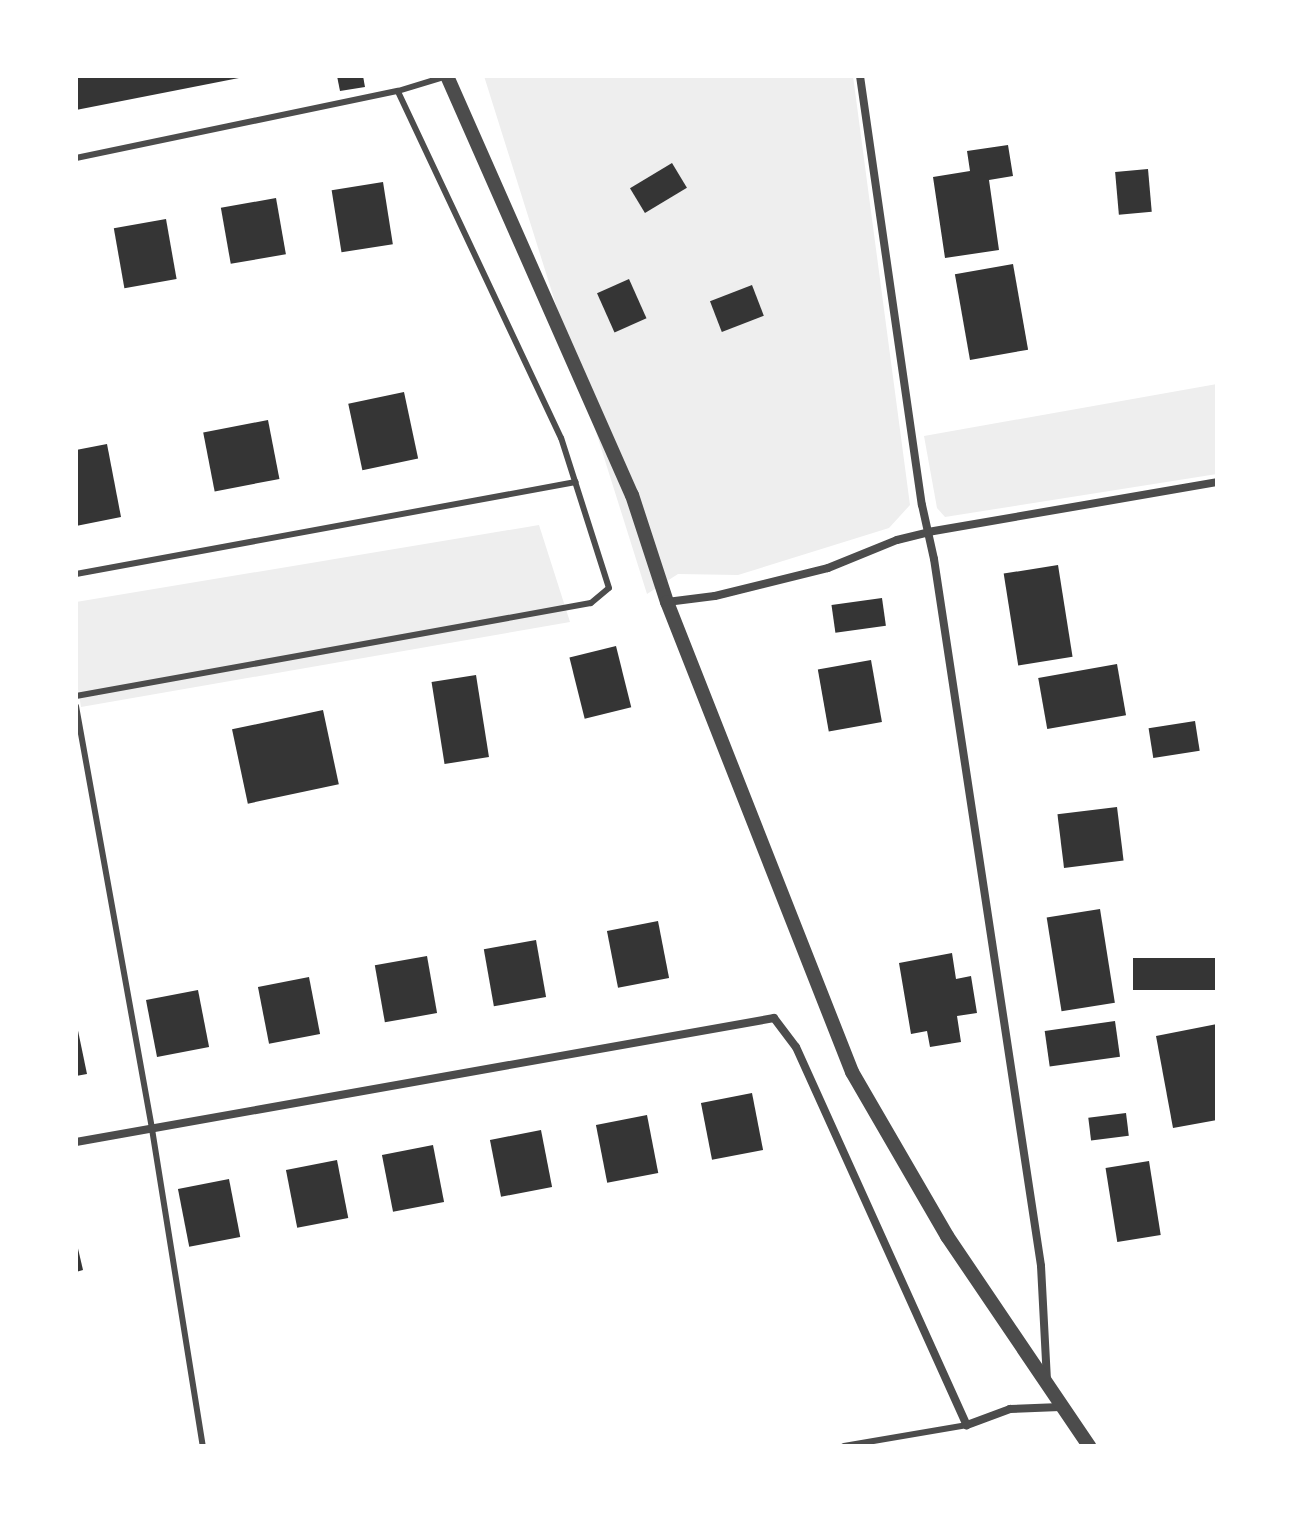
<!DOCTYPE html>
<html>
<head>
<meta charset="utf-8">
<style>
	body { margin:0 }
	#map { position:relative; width:1293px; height:1522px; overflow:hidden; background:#fff; font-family:Montserrat,sans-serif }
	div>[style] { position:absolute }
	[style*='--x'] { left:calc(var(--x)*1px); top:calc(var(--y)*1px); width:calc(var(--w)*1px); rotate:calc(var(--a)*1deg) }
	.green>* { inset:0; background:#eee }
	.building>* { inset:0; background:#353535; transform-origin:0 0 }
	.service>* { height:6px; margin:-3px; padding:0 3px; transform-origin:3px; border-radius:3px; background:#4c4c4c }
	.minor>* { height:8px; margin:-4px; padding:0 4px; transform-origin:4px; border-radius:4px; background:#4c4c4c }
	.tertiary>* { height:14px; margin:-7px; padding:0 7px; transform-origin:7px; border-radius:7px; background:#4c4c4c }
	span { translate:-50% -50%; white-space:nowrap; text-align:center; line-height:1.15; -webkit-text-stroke:7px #fff; paint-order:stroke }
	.frame { position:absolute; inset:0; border:78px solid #fff; pointer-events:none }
</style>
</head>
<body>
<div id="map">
	<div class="green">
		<div style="clip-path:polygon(484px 76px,853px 76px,910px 505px,889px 528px,738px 575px,678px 574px,647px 594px)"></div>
		<div style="clip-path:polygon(1217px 384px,1217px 474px,945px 517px,937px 508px,924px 436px)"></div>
		<div style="clip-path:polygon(539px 525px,570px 622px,81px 707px,76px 677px,76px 602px)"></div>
	</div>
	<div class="building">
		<div style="clip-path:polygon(76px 76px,244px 76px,244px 77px,76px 110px)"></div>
		<div style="clip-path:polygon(337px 76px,363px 76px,365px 87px,340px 91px)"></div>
		<div style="clip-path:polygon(1008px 145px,1013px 176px,989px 180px,999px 250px,945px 258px,933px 177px,970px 171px,967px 151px)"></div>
		<div style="left:672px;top:163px;width:29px;height:49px;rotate:59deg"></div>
		<div style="left:1148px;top:169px;width:43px;height:33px;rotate:85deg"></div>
		<div style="left:383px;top:182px;width:63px;height:52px;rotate:81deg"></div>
		<div style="left:276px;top:198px;width:57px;height:56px;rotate:80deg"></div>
		<div style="left:166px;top:219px;width:61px;height:53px;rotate:80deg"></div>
		<div style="left:1013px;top:264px;width:87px;height:59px;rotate:80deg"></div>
		<div style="left:629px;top:279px;width:43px;height:35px;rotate:66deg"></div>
		<div style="left:752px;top:285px;width:33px;height:45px;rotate:69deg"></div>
		<div style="left:404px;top:392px;width:68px;height:57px;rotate:78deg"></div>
		<div style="left:268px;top:420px;width:60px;height:66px;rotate:79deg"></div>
		<div style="clip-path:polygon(107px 444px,121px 517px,76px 526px,76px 450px)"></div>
		<div style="left:1058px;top:565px;width:93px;height:55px;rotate:81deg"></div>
		<div style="left:882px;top:598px;width:28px;height:51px;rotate:82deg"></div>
		<div style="left:616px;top:646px;width:63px;height:48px;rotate:76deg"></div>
		<div style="left:871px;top:660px;width:63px;height:54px;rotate:80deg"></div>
		<div style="left:1117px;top:664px;width:52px;height:80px;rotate:80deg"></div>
		<div style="left:476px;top:675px;width:83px;height:45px;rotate:81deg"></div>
		<div style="left:323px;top:710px;width:76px;height:93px;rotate:78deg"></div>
		<div style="left:1195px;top:721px;width:30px;height:47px;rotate:81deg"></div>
		<div style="left:1117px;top:807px;width:54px;height:60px;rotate:83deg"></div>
		<div style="left:1100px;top:909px;width:95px;height:54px;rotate:81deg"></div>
		<div style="left:658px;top:921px;width:58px;height:52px;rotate:79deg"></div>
		<div style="left:536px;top:940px;width:58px;height:53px;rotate:80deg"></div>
		<div style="clip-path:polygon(952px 953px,956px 979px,971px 976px,977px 1013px,957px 1016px,961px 1042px,930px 1047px,927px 1031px,911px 1034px,899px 963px)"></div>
		<div style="left:427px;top:956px;width:58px;height:53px;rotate:80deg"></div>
		<div style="left:1217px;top:958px;width:32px;height:84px;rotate:90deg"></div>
		<div style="left:309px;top:977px;width:58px;height:52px;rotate:79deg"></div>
		<div style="left:198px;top:990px;width:58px;height:53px;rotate:79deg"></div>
		<div style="clip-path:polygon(76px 1021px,87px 1074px,76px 1076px)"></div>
		<div style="left:1115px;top:1021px;width:36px;height:71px;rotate:82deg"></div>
		<div style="clip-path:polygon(1217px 1024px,1217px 1120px,1173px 1128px,1156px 1036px)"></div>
		<div style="left:752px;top:1093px;width:58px;height:52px;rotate:79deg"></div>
		<div style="left:1126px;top:1113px;width:23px;height:38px;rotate:83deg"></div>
		<div style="left:647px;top:1115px;width:59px;height:52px;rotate:79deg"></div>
		<div style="left:541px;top:1130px;width:58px;height:52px;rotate:79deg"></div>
		<div style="left:433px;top:1145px;width:58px;height:52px;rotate:79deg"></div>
		<div style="left:337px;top:1160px;width:59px;height:52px;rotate:79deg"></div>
		<div style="left:1149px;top:1161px;width:75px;height:44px;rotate:81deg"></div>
		<div style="left:229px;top:1179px;width:59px;height:52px;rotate:79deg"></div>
		<div style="clip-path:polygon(76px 1240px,83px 1270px,76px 1272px)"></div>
	</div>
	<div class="service">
		<div style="--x:76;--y:158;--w:329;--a:-11.8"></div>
		<div style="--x:398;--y:91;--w:51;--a:-17"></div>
		<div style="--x:76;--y:574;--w:508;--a:-10.43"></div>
		<div style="--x:76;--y:696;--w:523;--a:-10.24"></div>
		<div style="--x:591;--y:603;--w:23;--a:-40"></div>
		<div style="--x:609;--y:588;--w:157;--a:-107.7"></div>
		<div style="--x:561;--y:438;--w:383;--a:-115.2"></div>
		<div style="--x:76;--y:706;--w:430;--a:79.8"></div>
		<div style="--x:152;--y:1129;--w:321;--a:80.9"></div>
		<div style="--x:844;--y:1446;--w:125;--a:-9.7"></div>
	</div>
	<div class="minor">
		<div style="--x:860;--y:76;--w:433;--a:81.8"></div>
		<div style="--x:922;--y:505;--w:55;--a:77.5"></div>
		<div style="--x:934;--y:559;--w:715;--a:81.39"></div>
		<div style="--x:1041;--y:1266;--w:115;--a:87"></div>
		<div style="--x:667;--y:602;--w:48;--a:-7.1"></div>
		<div style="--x:715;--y:596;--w:116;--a:-13.9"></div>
		<div style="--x:828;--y:568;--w:74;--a:-22.1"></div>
		<div style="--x:897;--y:540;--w:32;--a:-14"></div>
		<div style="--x:928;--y:532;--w:293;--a:-9.8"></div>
		<div style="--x:76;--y:1142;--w:709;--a:-10.07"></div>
		<div style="--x:774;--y:1018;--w:36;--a:53"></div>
		<div style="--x:796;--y:1047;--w:415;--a:65.7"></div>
		<div style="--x:967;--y:1425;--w:46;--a:-20.4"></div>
		<div style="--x:1010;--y:1409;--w:50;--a:-2.3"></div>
	</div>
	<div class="tertiary">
		<div style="--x:447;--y:76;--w:458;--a:66.2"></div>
		<div style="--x:632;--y:495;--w:113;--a:71.9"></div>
		<div style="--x:667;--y:602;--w:505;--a:68.51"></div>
		<div style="--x:852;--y:1072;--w:190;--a:59.9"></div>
		<div style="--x:947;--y:1236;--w:254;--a:55.9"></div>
	</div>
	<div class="frame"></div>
</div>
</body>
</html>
